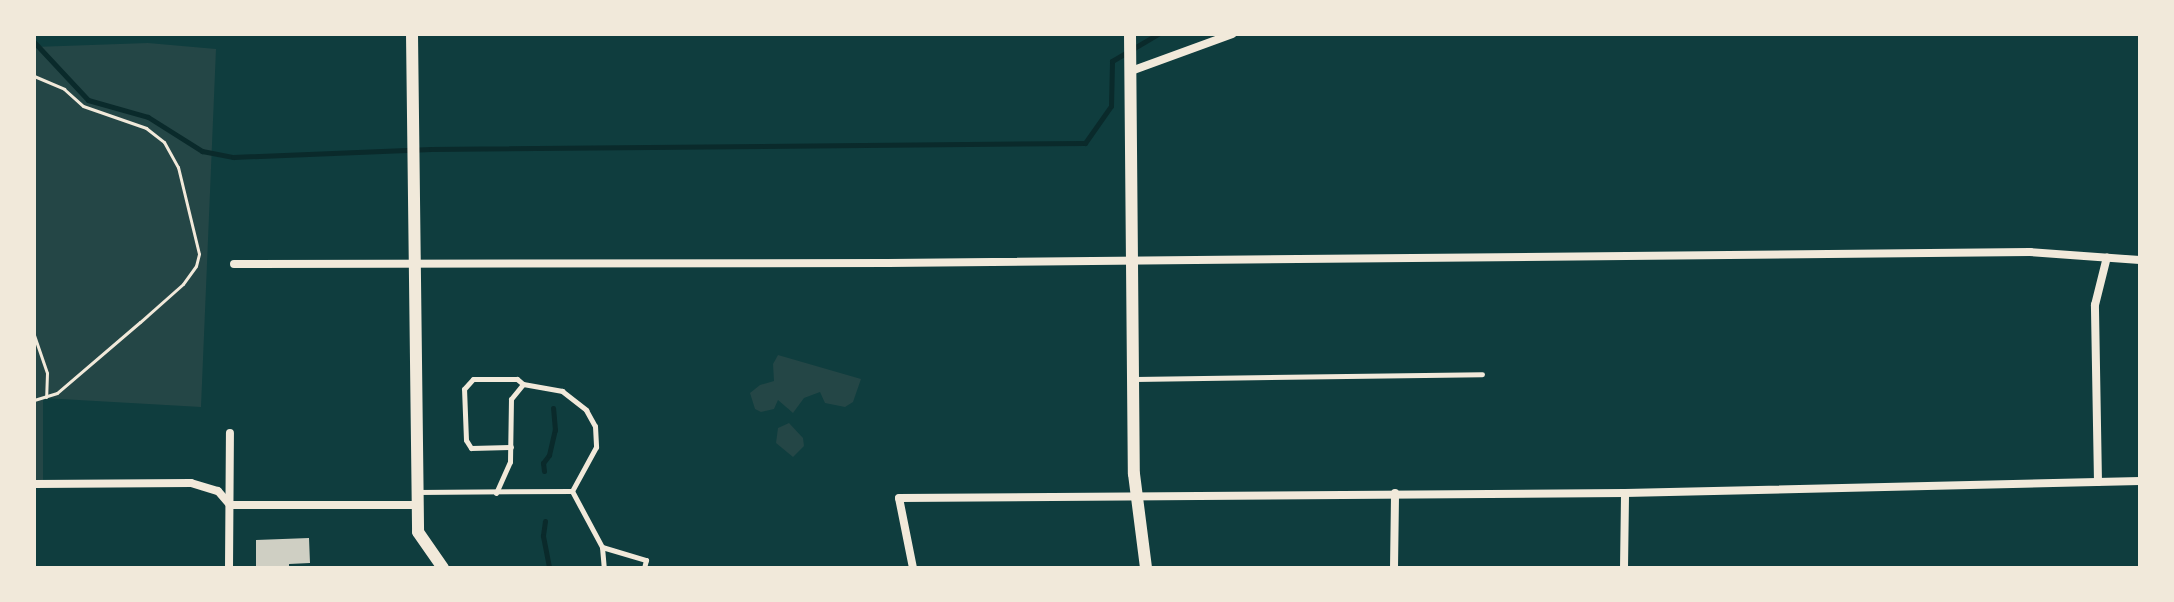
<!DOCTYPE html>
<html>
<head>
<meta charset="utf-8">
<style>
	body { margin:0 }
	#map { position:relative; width:2174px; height:602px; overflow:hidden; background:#0f3d3e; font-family:"Space Grotesk",sans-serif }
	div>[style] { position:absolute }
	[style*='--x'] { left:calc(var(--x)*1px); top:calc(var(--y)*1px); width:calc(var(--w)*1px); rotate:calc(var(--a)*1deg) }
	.green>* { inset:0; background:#244646 }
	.stream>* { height:5px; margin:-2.5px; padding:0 2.5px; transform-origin:2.5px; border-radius:2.5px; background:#0a2a2b }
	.building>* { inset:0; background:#cfcfc3 }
	.path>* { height:3px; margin:-1.5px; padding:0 1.5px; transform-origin:1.5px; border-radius:1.5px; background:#f1e9da }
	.service>* { height:5px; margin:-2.5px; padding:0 2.5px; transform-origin:2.5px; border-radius:2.5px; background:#f1e9da }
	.minor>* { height:8px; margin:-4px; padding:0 4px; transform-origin:4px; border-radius:4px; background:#f1e9da }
	.tertiary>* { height:12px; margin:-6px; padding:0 6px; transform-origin:6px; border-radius:6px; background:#f1e9da }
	span { translate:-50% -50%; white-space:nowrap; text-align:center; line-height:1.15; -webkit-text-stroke:6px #f1e9da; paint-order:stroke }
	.frame { position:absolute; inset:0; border:36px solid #f1e9da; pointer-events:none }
</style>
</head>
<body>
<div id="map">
	<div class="green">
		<div style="clip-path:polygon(148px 43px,216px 49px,201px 407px,43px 398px,43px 484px,34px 484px,34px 47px)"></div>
		<div style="clip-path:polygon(778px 355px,861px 379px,853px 402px,845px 407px,825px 403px,820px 392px,804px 398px,793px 413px,778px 400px,774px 409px,761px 412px,755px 409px,750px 393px,760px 385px,774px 381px,773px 364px)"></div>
		<div style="clip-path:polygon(789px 423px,803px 438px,804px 446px,793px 457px,776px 443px,778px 428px)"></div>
	</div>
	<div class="stream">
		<div style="--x:34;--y:42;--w:79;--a:47"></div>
		<div style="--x:88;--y:100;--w:62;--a:15.8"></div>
		<div style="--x:148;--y:117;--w:64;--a:32.2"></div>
		<div style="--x:202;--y:151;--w:32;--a:11"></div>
		<div style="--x:233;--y:157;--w:198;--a:-2.3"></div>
		<div style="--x:431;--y:149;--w:654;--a:-0.53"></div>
		<div style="--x:1085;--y:143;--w:45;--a:-54.9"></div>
		<div style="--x:1111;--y:106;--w:45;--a:-88.7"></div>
		<div style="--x:1112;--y:61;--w:53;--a:-30.4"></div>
		<div style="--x:544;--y:471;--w:8;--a:-97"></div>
		<div style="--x:543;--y:463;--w:10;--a:-53"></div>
		<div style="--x:549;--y:455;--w:26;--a:-77"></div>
		<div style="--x:555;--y:430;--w:22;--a:-95"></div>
		<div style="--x:545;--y:521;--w:15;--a:98"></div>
		<div style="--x:543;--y:536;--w:33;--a:79"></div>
	</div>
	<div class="building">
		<div style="clip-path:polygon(309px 538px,310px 563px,289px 564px,289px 568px,256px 567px,256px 540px)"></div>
	</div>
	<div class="path">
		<div style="--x:34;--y:76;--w:33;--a:23"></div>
		<div style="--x:64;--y:89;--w:25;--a:42"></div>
		<div style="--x:83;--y:106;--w:67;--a:19.2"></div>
		<div style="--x:146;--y:128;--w:23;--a:38"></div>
		<div style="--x:164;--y:142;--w:29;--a:61"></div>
		<div style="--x:178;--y:167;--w:89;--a:76.4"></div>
		<div style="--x:199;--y:254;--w:12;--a:104"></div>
		<div style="--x:196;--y:266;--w:22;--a:126"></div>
		<div style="--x:183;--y:284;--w:57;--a:138.5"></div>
		<div style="--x:140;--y:322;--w:109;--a:139.5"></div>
		<div style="--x:57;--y:393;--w:24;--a:163"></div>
		<div style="--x:34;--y:335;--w:40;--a:71.1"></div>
		<div style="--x:47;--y:373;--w:24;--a:92"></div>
	</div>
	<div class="service">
		<div style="--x:1135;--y:379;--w:347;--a:-0.8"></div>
		<div style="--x:511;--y:447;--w:40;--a:178.6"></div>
		<div style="--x:471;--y:448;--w:9;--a:-122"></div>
		<div style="--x:466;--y:440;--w:51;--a:-92.2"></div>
		<div style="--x:464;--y:389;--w:13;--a:-48"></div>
		<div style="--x:473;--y:379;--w:44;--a:0"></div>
		<div style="--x:517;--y:379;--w:8;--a:40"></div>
		<div style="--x:572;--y:491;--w:64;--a:61.8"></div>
		<div style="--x:602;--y:547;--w:21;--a:85"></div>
		<div style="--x:417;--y:492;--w:155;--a:-0.4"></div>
		<div style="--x:496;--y:493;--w:34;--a:-66"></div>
		<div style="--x:510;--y:462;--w:63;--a:-89.1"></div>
		<div style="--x:511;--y:399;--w:19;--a:-51"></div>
		<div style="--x:523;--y:384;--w:40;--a:10"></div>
		<div style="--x:562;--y:391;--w:31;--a:38"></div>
		<div style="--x:586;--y:410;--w:18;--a:61"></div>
		<div style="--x:595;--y:426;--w:21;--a:87"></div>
		<div style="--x:596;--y:447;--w:50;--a:118.6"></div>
		<div style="--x:602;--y:547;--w:46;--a:16.5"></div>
		<div style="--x:646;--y:560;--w:8;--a:104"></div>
	</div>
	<div class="minor">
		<div style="--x:1131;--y:71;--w:108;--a:-20.1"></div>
		<div style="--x:234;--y:264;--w:654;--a:-0.09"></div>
		<div style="--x:888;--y:263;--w:1142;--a:-0.55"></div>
		<div style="--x:2030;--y:252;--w:110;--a:4.2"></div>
		<div style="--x:2098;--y:482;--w:177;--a:-91"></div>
		<div style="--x:2095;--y:305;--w:49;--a:-76"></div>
		<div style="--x:34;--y:484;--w:157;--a:-0.4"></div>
		<div style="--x:191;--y:483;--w:28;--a:17"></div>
		<div style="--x:218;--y:491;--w:18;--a:49"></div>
		<div style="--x:230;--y:505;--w:186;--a:0"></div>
		<div style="--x:229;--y:568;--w:135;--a:-89.6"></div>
		<div style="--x:913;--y:568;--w:71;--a:-101.3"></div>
		<div style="--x:899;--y:498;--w:726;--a:-0.39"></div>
		<div style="--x:1625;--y:493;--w:515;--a:-1.33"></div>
		<div style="--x:1394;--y:568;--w:75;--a:-89.2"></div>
		<div style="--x:1624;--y:568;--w:75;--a:-89.2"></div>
	</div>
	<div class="tertiary">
		<div style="--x:412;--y:34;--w:498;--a:89.3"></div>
		<div style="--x:418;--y:532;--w:44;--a:55.2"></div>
		<div style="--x:1130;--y:34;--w:440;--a:89.5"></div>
		<div style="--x:1134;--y:474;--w:95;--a:82.7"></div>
	</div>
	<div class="frame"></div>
</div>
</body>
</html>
